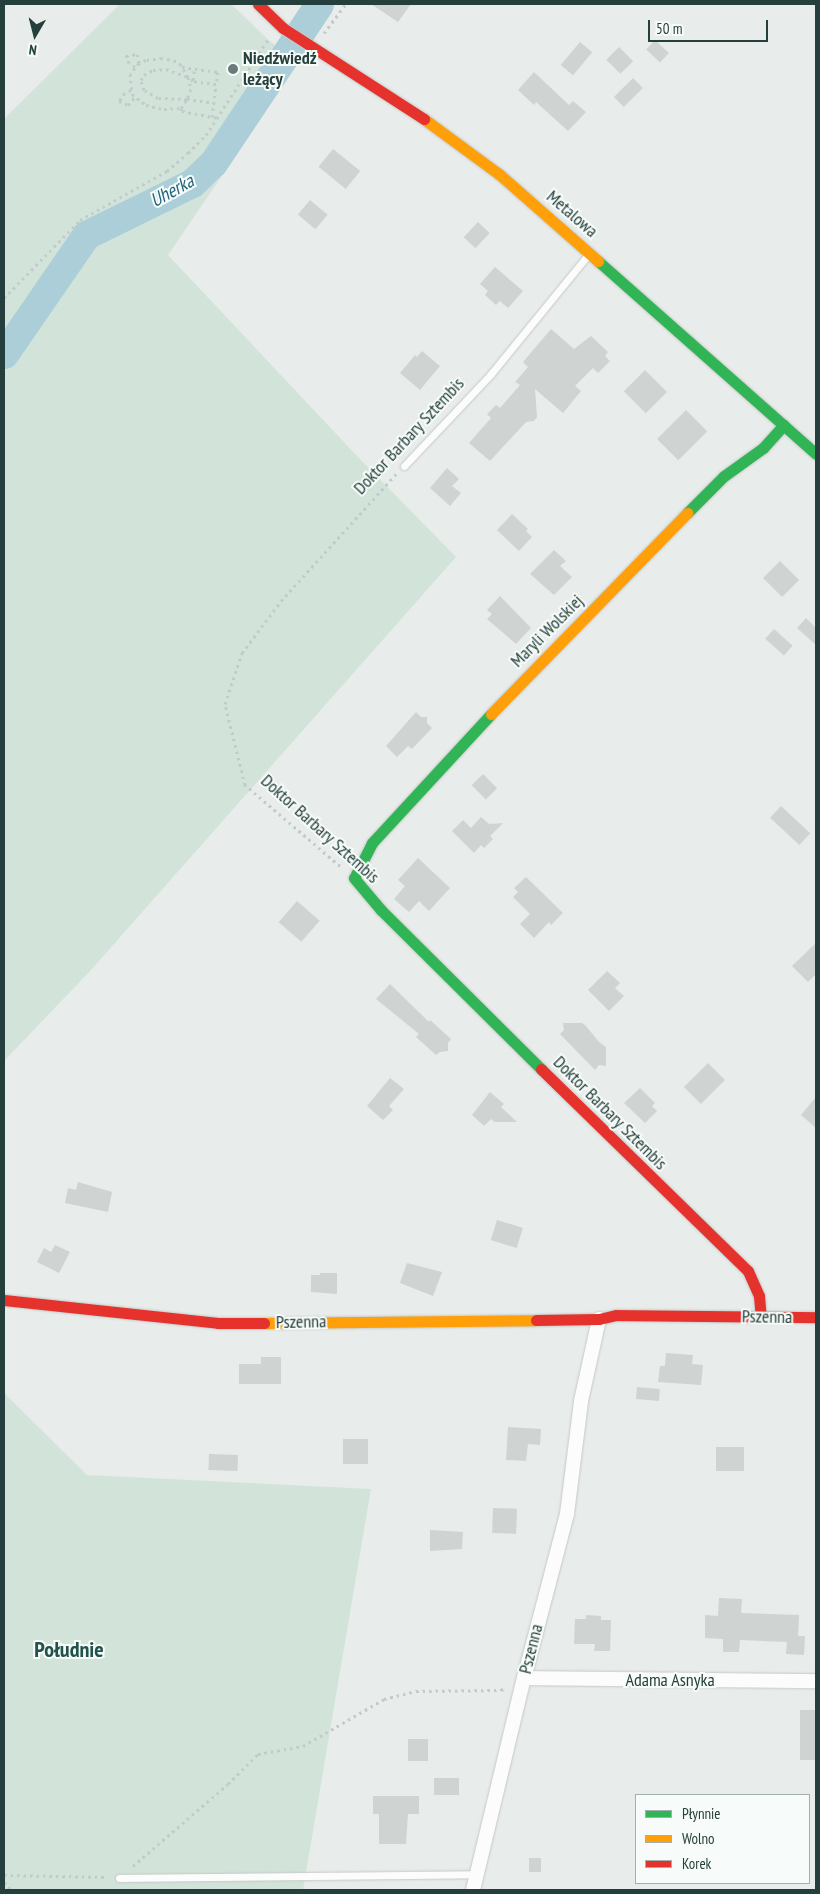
<!DOCTYPE html>
<html>
<head>
<meta charset="utf-8">
<style>
	body { margin:0 }
	#map { position:relative; width:820px; height:1894px; overflow:hidden; background:#e8ecea; font-family:"PT Sans Narrow",sans-serif }
	div>[style] { position:absolute }
	[style*='--x'] { left:calc(var(--x)*1px); top:calc(var(--y)*1px); width:calc(var(--w)*1px); rotate:calc(var(--a)*1deg) }
	.green>* { inset:0; background:#d2e4d9 }
	.river>* { height:29px; margin:-14.5px; padding:0 14.5px; transform-origin:14.5px; border-radius:14.5px; background:#abced8 }
	.building>* { inset:0; background:#cfd3d2; transform-origin:0 0 }
	.path>* { height:3px; margin-top:-1.5px; transform-origin:0; background:repeating-linear-gradient(90deg,#c3cbca 0 2.5px,transparent 0 6.5px) }
	.roads { filter:drop-shadow(0 0 1px #c5c9c7) drop-shadow(0 0 1px #c5c9c7) }
	.lane>* { height:7px; margin:-3.5px; padding:0 3.5px; transform-origin:3.5px; border-radius:3.5px; background:#fcfcfc }
	.street>* { height:14px; margin:-7px; padding:0 7px; transform-origin:7px; border-radius:7px; background:#fcfcfc }
	.fast>* { height:11px; margin:-5.5px; padding:0 5.5px; transform-origin:5.5px; border-radius:5.5px; background:#30b455 }
	.slow>* { height:11px; margin:-5.5px; padding:0 5.5px; transform-origin:5.5px; border-radius:5.5px; background:#ff9f0a }
	.jam>* { height:11px; margin:-5.5px; padding:0 5.5px; transform-origin:5.5px; border-radius:5.5px; background:#e5322d }
	.dots>* { width:14px; height:14px; translate:-50% -50%; box-sizing:border-box; border:2px solid #f7fbf9; border-radius:50% }
	span { translate:-50% -50%; white-space:nowrap; text-align:center; line-height:1.15; -webkit-text-stroke:4px #f7fbf9; paint-order:stroke }
	.poi-label { font-size:18px; color:#25403c; font-weight:700 }
	.left { translate:0 -50%; text-align:left }
	.street-label { font-size:18px; color:#25403c }
	.water-label { font-size:19px; color:#20637b; font-style:italic }
	.district-label { font-size:22px; color:#21524b; font-weight:700 }
	.frame { position:absolute; inset:0; border:5px solid #25403c; pointer-events:none }
	.legend { position:absolute; left:635px; top:1794px; width:175px; height:90px; box-sizing:border-box; background:#f7fbf9; border:1px solid #a3b0ad; margin:0; padding:6px 9px; list-style:none; font-size:15px; color:#25403c }
	.legend li { display:flex; align-items:center; gap:10px; height:25px }
	.legend b { width:25px; border:1px solid #a3b0ad }
	.north { position:absolute; left:10px; top:10px; width:50px; height:50px; -webkit-text-stroke:4px #f7fbf9; paint-order:stroke; rotate:188deg; font-size:14px; font-weight:700; line-height:20px; text-align:center; color:#25403c }
	.north::after { content:''; display:block; margin:auto; width:18px; height:22px; background:#25403c; clip-path:polygon(50% 0,100% 100%,50% 72%,0 100%) }
	.scale { position:absolute; left:648px; top:20px; width:120px; height:22px; box-sizing:border-box; border:2px solid #25403c; border-top:0; padding-left:6px; font-size:15px; line-height:18px; white-space:nowrap; color:#25403c; -webkit-text-stroke:4px #f7fbf9; paint-order:stroke }
</style>
</head>
<body>
<div id="map">
	<div class="green">
		<div style="clip-path:polygon(120px 4px,231px 4px,272px 43px,300px 61px,168px 255px,357px 456px,456px 557px,91px 970px,4px 1061px,4px 119px)"></div>
		<div style="clip-path:polygon(4px 1393px,87px 1475px,371px 1489px,303px 1890px,4px 1890px)"></div>
	</div>
	<div class="river">
		<div style="--x:4;--y:354;--w:145;--a:-55.4"></div>
		<div style="--x:86;--y:235;--w:118;--a:-26.1"></div>
		<div style="--x:192;--y:183;--w:29;--a:-44"></div>
		<div style="--x:213;--y:163;--w:191;--a:-56.3"></div>
	</div>
	<div class="building">
		<div style="clip-path:polygon(371px 4px,411px 4px,398px 22px)"></div>
		<div style="left:655px;top:40px;width:19px;height:13px;rotate:43deg"></div>
		<div style="left:580px;top:42px;width:16px;height:30px;rotate:40deg"></div>
		<div style="left:619px;top:47px;width:20px;height:18px;rotate:45deg"></div>
		<div style="clip-path:polygon(534px 72px,569px 105px,573px 101px,586px 112px,568px 131px,536px 102px,534px 105px,518px 90px)"></div>
		<div style="left:633px;top:78px;width:14px;height:27px;rotate:45deg"></div>
		<div style="left:333px;top:149px;width:35px;height:23px;rotate:39deg"></div>
		<div style="left:310px;top:200px;width:23px;height:19px;rotate:40deg"></div>
		<div style="left:478px;top:222px;width:16px;height:21px;rotate:43deg"></div>
		<div style="clip-path:polygon(495px 267px,523px 291px,508px 308px,500px 301px,496px 305px,485px 295px,488px 291px,480px 284px)"></div>
		<div style="clip-path:polygon(551px 329px,574px 349px,591px 336px,608px 352px,605px 356px,610px 361px,598px 373px,593px 368px,575px 386px,581px 391px,563px 413px,535px 389px,537px 417px,534px 421px,526px 422px,490px 461px,469px 443px,491px 418px,487px 414px,496px 405px,500px 408px,520px 385px,515px 382px,528px 367px,523px 362px)"></div>
		<div style="clip-path:polygon(422px 351px,440px 366px,420px 390px,400px 373px,415px 355px,417px 357px)"></div>
		<div style="left:645px;top:370px;width:31px;height:30px;rotate:45deg"></div>
		<div style="left:686px;top:410px;width:30px;height:41px;rotate:45deg"></div>
		<div style="clip-path:polygon(447px 468px,459px 479px,452px 486px,461px 493px,450px 506px,430px 488px)"></div>
		<div style="clip-path:polygon(512px 514px,528px 529px,526px 531px,532px 537px,519px 551px,497px 530px)"></div>
		<div style="clip-path:polygon(554px 550px,566px 561px,560px 566px,572px 577px,554px 595px,530px 574px)"></div>
		<div style="left:780px;top:561px;width:27px;height:24px;rotate:45deg"></div>
		<div style="clip-path:polygon(500px 596px,531px 628px,516px 644px,487px 619px,492px 614px,487px 610px)"></div>
		<div style="clip-path:polygon(806px 618px,816px 628px,816px 645px,797px 628px)"></div>
		<div style="left:774px;top:629px;width:25px;height:13px;rotate:42deg"></div>
		<div style="clip-path:polygon(416px 712px,421px 717px,427px 717px,427px 723px,432px 728px,412px 749px,408px 746px,397px 757px,386px 746px)"></div>
		<div style="left:483px;top:774px;width:20px;height:16px;rotate:45deg"></div>
		<div style="left:781px;top:806px;width:40px;height:16px;rotate:43deg"></div>
		<div style="clip-path:polygon(481px 817px,489px 824px,503px 823px,490px 836px,493px 839px,484px 848px,481px 845px,474px 853px,452px 831px,463px 820px,471px 828px)"></div>
		<div style="clip-path:polygon(418px 858px,450px 888px,429px 911px,419px 901px,409px 912px,394px 899px,405px 886px,398px 880px)"></div>
		<div style="clip-path:polygon(526px 877px,563px 913px,551px 925px,549px 922px,534px 938px,520px 924px,530px 914px,513px 897px,518px 892px,514px 888px)"></div>
		<div style="left:297px;top:901px;width:30px;height:28px;rotate:41deg"></div>
		<div style="clip-path:polygon(816px 943px,816px 974px,808px 982px,792px 966px)"></div>
		<div style="clip-path:polygon(607px 971px,620px 983px,615px 988px,624px 996px,609px 1011px,588px 990px)"></div>
		<div style="clip-path:polygon(390px 984px,429px 1022px,430px 1020px,451px 1039px,448px 1043px,448px 1051px,440px 1052px,436px 1055px,416px 1037px,419px 1034px,376px 999px)"></div>
		<div style="clip-path:polygon(563px 1023px,582px 1023px,586px 1026px,599px 1042px,606px 1047px,606px 1066px,599px 1065px,595px 1070px,560px 1034px,564px 1030px)"></div>
		<div style="left:708px;top:1063px;width:24px;height:34px;rotate:45deg"></div>
		<div style="clip-path:polygon(390px 1078px,404px 1089px,389px 1106px,393px 1110px,383px 1120px,367px 1106px)"></div>
		<div style="clip-path:polygon(640px 1088px,655px 1103px,652px 1106px,657px 1111px,645px 1123px,624px 1103px)"></div>
		<div style="clip-path:polygon(490px 1092px,504px 1104px,501px 1107px,517px 1122px,495px 1122px,491px 1119px,484px 1126px,472px 1115px)"></div>
		<div style="clip-path:polygon(816px 1097px,816px 1128px,801px 1115px)"></div>
		<div style="clip-path:polygon(78px 1182px,112px 1192px,108px 1212px,65px 1203px,68px 1188px,76px 1190px)"></div>
		<div style="left:497px;top:1220px;width:27px;height:21px;rotate:17deg"></div>
		<div style="clip-path:polygon(55px 1245px,70px 1252px,59px 1273px,37px 1262px,44px 1248px,51px 1252px)"></div>
		<div style="clip-path:polygon(407px 1263px,442px 1272px,433px 1296px,400px 1283px)"></div>
		<div style="clip-path:polygon(320px 1273px,337px 1273px,337px 1294px,311px 1292px,311px 1275px,320px 1275px)"></div>
		<div style="clip-path:polygon(666px 1353px,693px 1355px,692px 1364px,703px 1365px,701px 1385px,658px 1382px,660px 1366px,665px 1366px)"></div>
		<div style="clip-path:polygon(261px 1357px,281px 1357px,281px 1384px,239px 1384px,239px 1364px,261px 1364px)"></div>
		<div style="left:637px;top:1387px;width:23px;height:12px;rotate:5deg"></div>
		<div style="clip-path:polygon(508px 1427px,541px 1429px,540px 1445px,528px 1444px,526px 1461px,506px 1460px)"></div>
		<div style="left:343px;top:1439px;width:25px;height:25px"></div>
		<div style="left:716px;top:1447px;width:28px;height:24px"></div>
		<div style="left:209px;top:1454px;width:29px;height:16px;rotate:2deg"></div>
		<div style="left:493px;top:1508px;width:24px;height:25px;rotate:2deg"></div>
		<div style="clip-path:polygon(430px 1530px,463px 1532px,462px 1549px,430px 1551px)"></div>
		<div style="clip-path:polygon(719px 1598px,742px 1599px,741px 1613px,799px 1615px,798px 1636px,805px 1636px,804px 1655px,786px 1654px,787px 1642px,740px 1640px,739px 1652px,723px 1652px,723px 1639px,705px 1638px,705px 1615px,718px 1616px)"></div>
		<div style="clip-path:polygon(586px 1615px,601px 1616px,601px 1620px,611px 1620px,610px 1651px,594px 1651px,595px 1644px,574px 1644px,575px 1619px,586px 1619px)"></div>
		<div style="left:800px;top:1710px;width:16px;height:50px"></div>
		<div style="left:408px;top:1739px;width:20px;height:22px"></div>
		<div style="left:434px;top:1778px;width:25px;height:17px"></div>
		<div style="clip-path:polygon(373px 1796px,419px 1796px,419px 1814px,408px 1814px,406px 1844px,379px 1844px,379px 1814px,373px 1814px)"></div>
		<div style="left:541px;top:1858px;width:14px;height:12px;rotate:90deg"></div>
	</div>
	<div class="path">
		<div style="--x:324;--y:33;--w:36;--a:-53"></div>
		<div style="--x:135;--y:67;--w:7;--a:-146"></div>
		<div style="--x:129;--y:63;--w:8;--a:-113"></div>
		<div style="--x:126;--y:56;--w:11;--a:-10"></div>
		<div style="--x:137;--y:54;--w:9;--a:77"></div>
		<div style="--x:182;--y:67;--w:36;--a:8"></div>
		<div style="--x:218;--y:72;--w:12;--a:99"></div>
		<div style="--x:166;--y:69;--w:23;--a:20"></div>
		<div style="--x:188;--y:77;--w:12;--a:76"></div>
		<div style="--x:191;--y:89;--w:11;--a:112"></div>
		<div style="--x:187;--y:99;--w:29;--a:-178"></div>
		<div style="--x:158;--y:98;--w:16;--a:-150"></div>
		<div style="--x:144;--y:90;--w:10;--a:-107"></div>
		<div style="--x:141;--y:80;--w:6;--a:-59"></div>
		<div style="--x:144;--y:75;--w:10;--a:-29"></div>
		<div style="--x:153;--y:70;--w:13;--a:-4"></div>
		<div style="--x:193;--y:80;--w:12;--a:-81"></div>
		<div style="--x:131;--y:90;--w:7;--a:153"></div>
		<div style="--x:125;--y:93;--w:10;--a:127"></div>
		<div style="--x:119;--y:101;--w:10;--a:24"></div>
		<div style="--x:128;--y:105;--w:11;--a:-49"></div>
		<div style="--x:181;--y:108;--w:11;--a:-56"></div>
		<div style="--x:187;--y:99;--w:27;--a:8"></div>
		<div style="--x:212;--y:117;--w:33;--a:-83"></div>
		<div style="--x:216;--y:84;--w:23;--a:-173"></div>
		<div style="--x:193;--y:81;--w:6;--a:-141"></div>
		<div style="--x:188;--y:77;--w:14;--a:-120"></div>
		<div style="--x:181;--y:65;--w:6;--a:-141"></div>
		<div style="--x:176;--y:61;--w:14;--a:-168"></div>
		<div style="--x:162;--y:58;--w:16;--a:173"></div>
		<div style="--x:146;--y:60;--w:8;--a:157"></div>
		<div style="--x:139;--y:63;--w:14;--a:129"></div>
		<div style="--x:130;--y:74;--w:20;--a:84"></div>
		<div style="--x:132;--y:94;--w:18;--a:38"></div>
		<div style="--x:146;--y:105;--w:18;--a:13"></div>
		<div style="--x:164;--y:109;--w:17;--a:-3"></div>
		<div style="--x:181;--y:108;--w:3;--a:72"></div>
		<div style="--x:182;--y:111;--w:36;--a:11"></div>
		<div style="--x:4;--y:298;--w:109;--a:-45.7"></div>
		<div style="--x:80;--y:220;--w:100;--a:-29.4"></div>
		<div style="--x:167;--y:171;--w:28;--a:-41"></div>
		<div style="--x:188;--y:153;--w:25;--a:-45"></div>
		<div style="--x:206;--y:135;--w:116;--a:-57"></div>
		<div style="--x:340;--y:866;--w:125;--a:-139.5"></div>
		<div style="--x:245;--y:785;--w:83;--a:-103.9"></div>
		<div style="--x:225;--y:704;--w:54;--a:-71.6"></div>
		<div style="--x:242;--y:653;--w:65;--a:-53.1"></div>
		<div style="--x:281;--y:601;--w:174;--a:-47.8"></div>
		<div style="--x:133;--y:1866;--w:125;--a:-40.8"></div>
		<div style="--x:228;--y:1784;--w:42;--a:-45"></div>
		<div style="--x:258;--y:1754;--w:46;--a:-10.1"></div>
		<div style="--x:303;--y:1746;--w:94;--a:-30.1"></div>
		<div style="--x:384;--y:1699;--w:33;--a:-14"></div>
		<div style="--x:416;--y:1691;--w:85;--a:-0.7"></div>
		<div style="--x:501;--y:1690;--w:5;--a:-22"></div>
		<div style="--x:4;--y:1875;--w:104;--a:1.1"></div>
		<div style="--x:4;--y:1882;--w:11;--a:49"></div>
	</div>
	<div class="roads">
		<div class="lane">
			<div style="--x:404;--y:466;--w:125;--a:-46.6"></div>
			<div style="--x:490;--y:375;--w:155;--a:-50.8"></div>
			<div style="--x:119;--y:1878;--w:357;--a:-0.6"></div>
		</div>
		<div class="street">
			<div style="--x:524;--y:1678;--w:292;--a:0.6"></div>
			<div style="--x:473;--y:1890;--w:218;--a:-76.5"></div>
			<div style="--x:524;--y:1678;--w:170;--a:-75.3"></div>
			<div style="--x:567;--y:1514;--w:114;--a:-82.9"></div>
			<div style="--x:581;--y:1401;--w:84;--a:-77.6"></div>
		</div>
		<div class="fast">
			<div style="--x:598;--y:261;--w:291;--a:41.5"></div>
			<div style="--x:687;--y:513;--w:52;--a:-45"></div>
			<div style="--x:724;--y:476;--w:48;--a:-35.7"></div>
			<div style="--x:763;--y:448;--w:31;--a:-48"></div>
			<div style="--x:491;--y:714;--w:176;--a:132.7"></div>
			<div style="--x:372;--y:843;--w:39;--a:117"></div>
			<div style="--x:354;--y:878;--w:42;--a:49.8"></div>
			<div style="--x:381;--y:910;--w:226;--a:44.8"></div>
		</div>
		<div class="slow">
			<div style="--x:424;--y:119;--w:93;--a:36.3"></div>
			<div style="--x:499;--y:174;--w:132;--a:41.3"></div>
			<div style="--x:491;--y:714;--w:281;--a:-45.7"></div>
			<div style="--x:264;--y:1323;--w:272;--a:-0.6"></div>
		</div>
		<div class="jam">
			<div style="--x:258;--y:4;--w:35;--a:44"></div>
			<div style="--x:283;--y:28;--w:168;--a:32.8"></div>
			<div style="--x:541;--y:1069;--w:289;--a:44.3"></div>
			<div style="--x:748;--y:1271;--w:27;--a:66"></div>
			<div style="--x:759;--y:1296;--w:21;--a:85"></div>
			<div style="--x:4;--y:1300;--w:215;--a:6.1"></div>
			<div style="--x:218;--y:1323;--w:46;--a:0"></div>
			<div style="--x:536;--y:1320;--w:63;--a:-0.9"></div>
			<div style="--x:599;--y:1319;--w:17;--a:-13"></div>
			<div style="--x:616;--y:1315;--w:200;--a:0.6"></div>
		</div>
	</div>
	<div class="dots">
		<div style="left:233px;top:69px;background:#697c79"></div>
	</div>
	<div class="poi-label">
		<span class="left" style="left:243px;top:69px">Niedźwiedź<br>leżący</span>
	</div>
	<div class="street-label">
		<span style="left:572px;top:214px;rotate:41deg">Metalowa</span>
		<span style="left:409px;top:436px;rotate:-47deg">Doktor Barbary Sztembis</span>
		<span style="left:547px;top:631px;rotate:-45deg">Maryli Wolskiej</span>
		<span style="left:320px;top:829px;rotate:42deg">Doktor Barbary Sztembis</span>
		<span style="left:610px;top:1113px;rotate:45deg">Doktor Barbary Sztembis</span>
		<span style="left:767px;top:1317px;rotate:1deg">Pszenna</span>
		<span style="left:301px;top:1322px;rotate:-1deg">Pszenna</span>
		<span style="left:531px;top:1649px;rotate:-76deg">Pszenna</span>
		<span style="left:670px;top:1680px">Adama Asnyka</span>
	</div>
	<div class="water-label">
		<span style="left:172px;top:191px;rotate:-29deg">Uherka</span>
	</div>
	<div class="district-label">
		<span style="left:69px;top:1650px">Południe</span>
	</div>
	<div class="frame"></div>
	<ul class="legend">
	<li><b style="height:6px;background:#30b455"></b>Płynnie</li>
	<li><b style="height:6px;background:#ff9f0a"></b>Wolno</li>
	<li><b style="height:6px;background:#e5322d"></b>Korek</li>
	</ul>
	<div class="north">N</div>
	<div class="scale">50 m</div>
</div>
</body>
</html>
